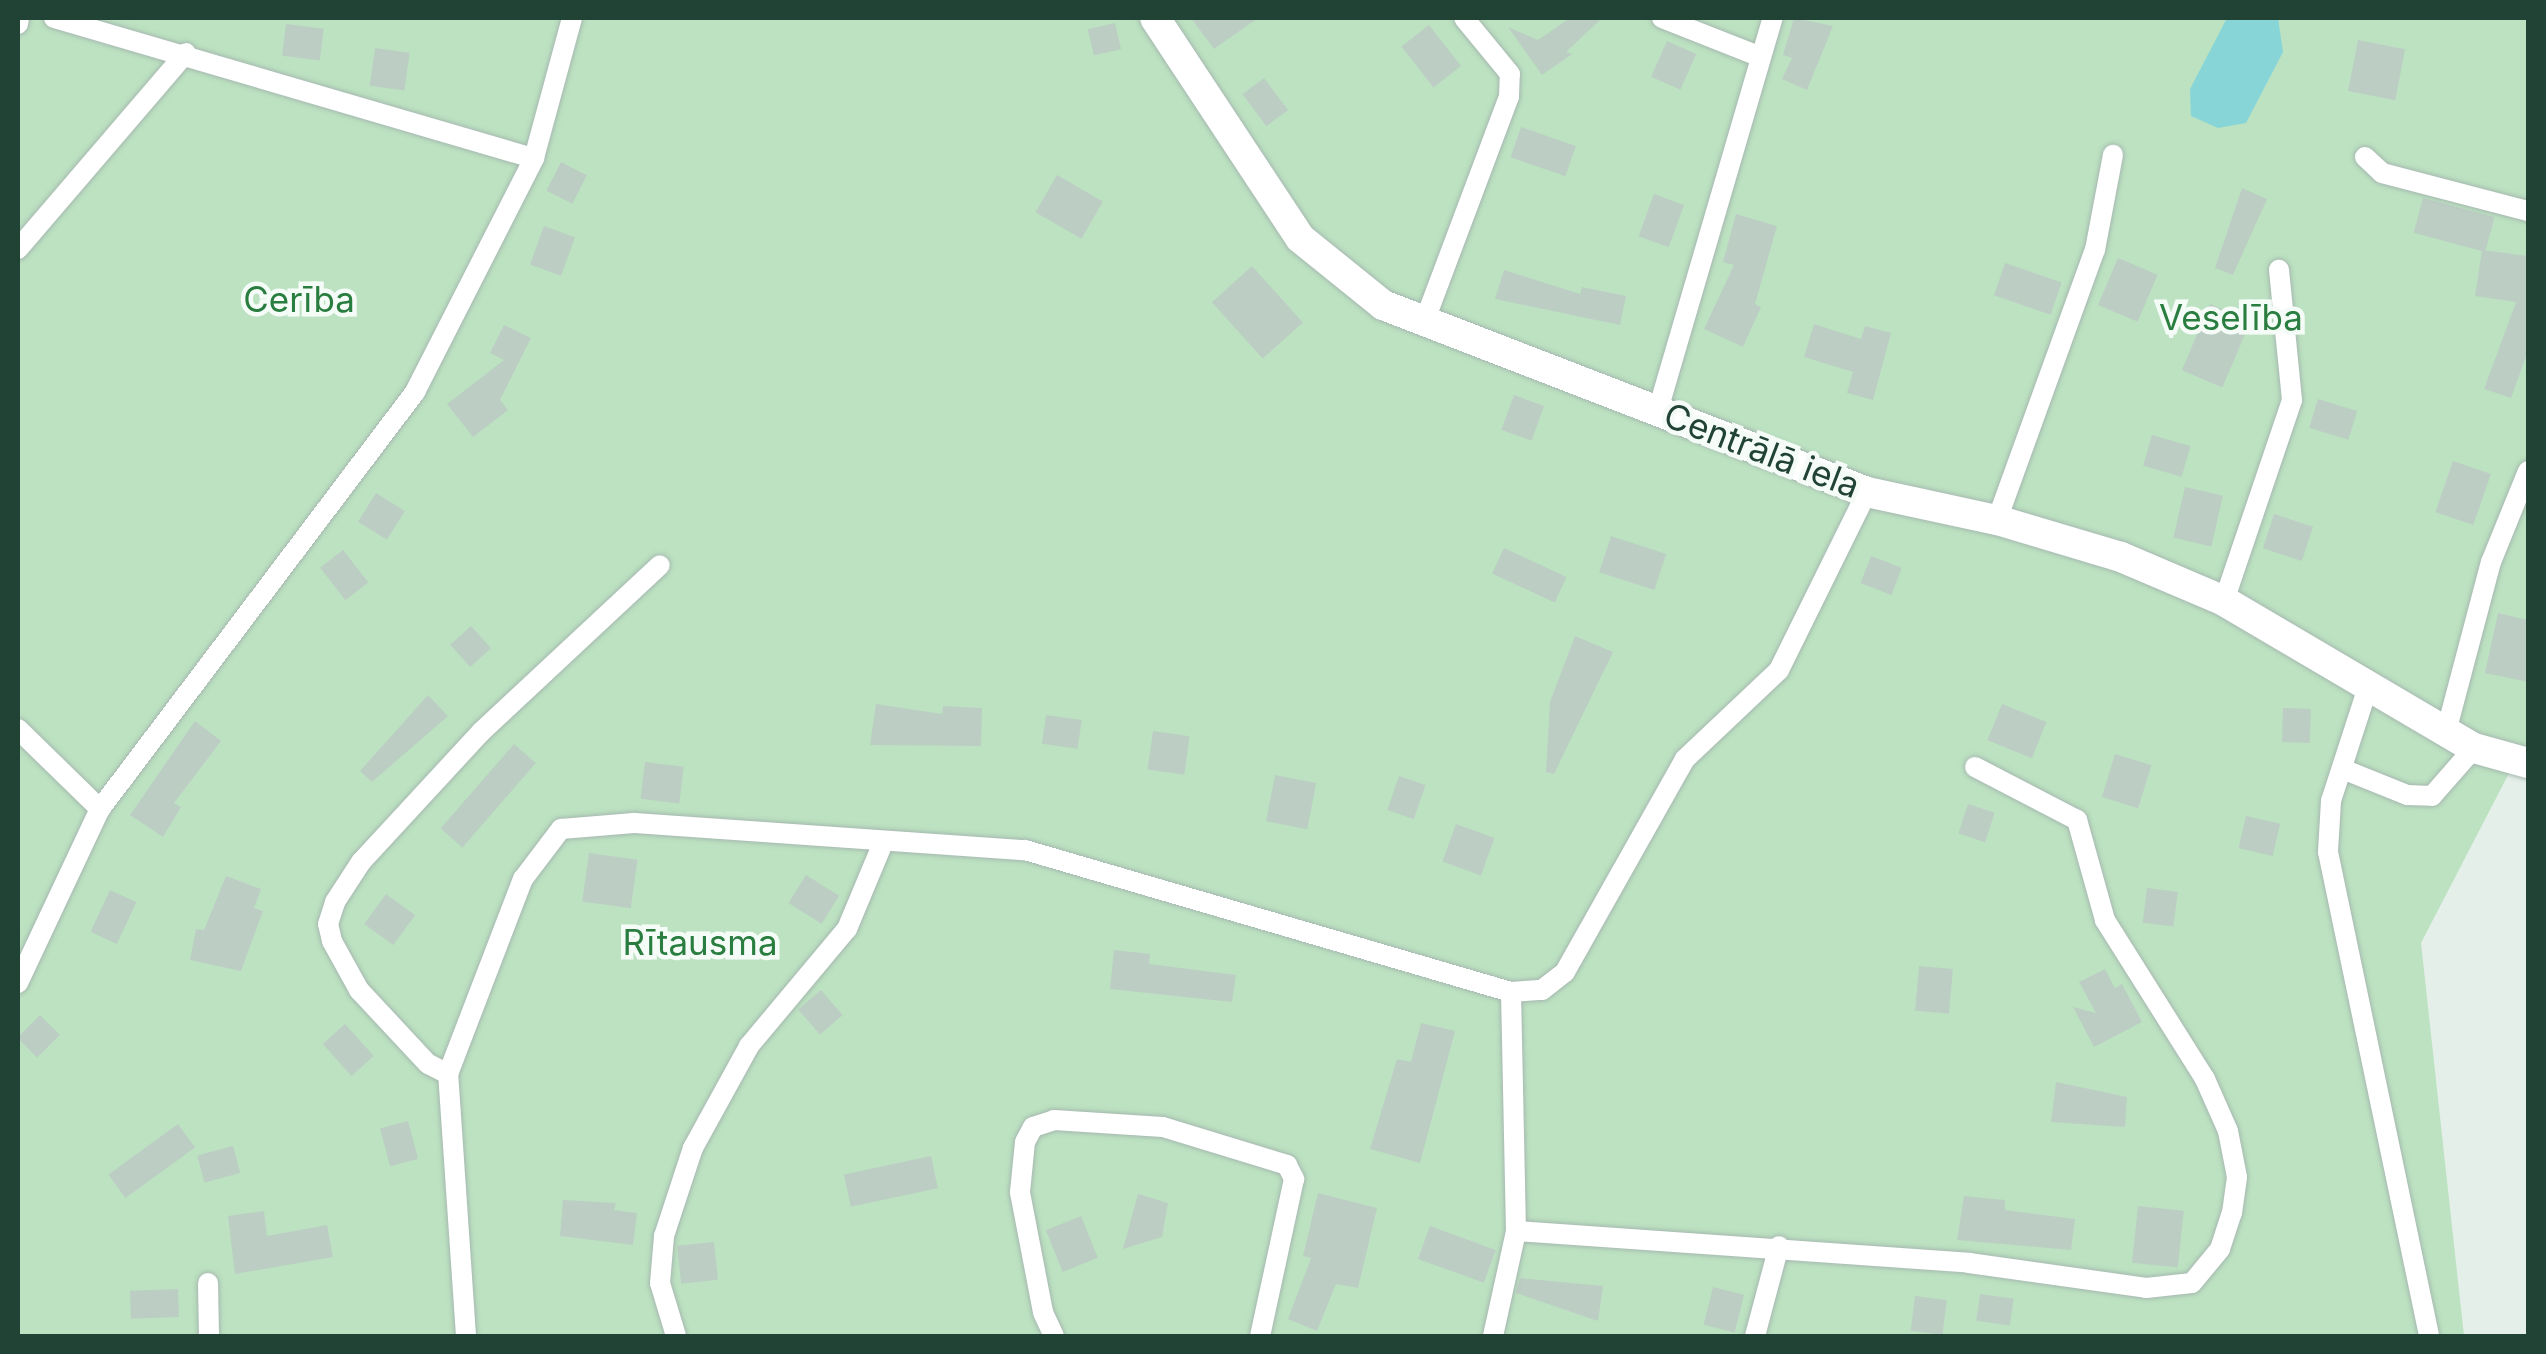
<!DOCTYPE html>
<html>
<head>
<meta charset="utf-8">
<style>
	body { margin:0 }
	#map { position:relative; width:2546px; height:1354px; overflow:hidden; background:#e4efe9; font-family:Inter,sans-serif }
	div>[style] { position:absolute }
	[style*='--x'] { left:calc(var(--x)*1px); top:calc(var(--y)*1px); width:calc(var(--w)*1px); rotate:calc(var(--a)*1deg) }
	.green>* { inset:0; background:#bce2c1 }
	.water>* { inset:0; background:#88d5d8 }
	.building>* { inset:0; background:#bccdc4; transform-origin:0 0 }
	.roads { filter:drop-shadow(0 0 2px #a6b8b0) drop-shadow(0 0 2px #a6b8b0) }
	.service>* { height:20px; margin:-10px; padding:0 10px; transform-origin:10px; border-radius:10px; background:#fff }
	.tertiary>* { height:30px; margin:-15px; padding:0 15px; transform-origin:15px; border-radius:15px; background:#fff }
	span { translate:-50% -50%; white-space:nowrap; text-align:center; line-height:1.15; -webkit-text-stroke:9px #f5fbf7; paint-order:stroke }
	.park-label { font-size:35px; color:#287d3f }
	.street-label { font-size:35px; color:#214336 }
	.frame { position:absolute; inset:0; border:20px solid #214336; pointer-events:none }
</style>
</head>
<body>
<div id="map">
	<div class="green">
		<div style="clip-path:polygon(18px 18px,2528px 18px,2528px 753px,2521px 750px,2421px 943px,2464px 1336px,18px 1336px)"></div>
	</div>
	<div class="water">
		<div style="clip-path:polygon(2227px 18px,2278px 18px,2283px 52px,2246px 123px,2218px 128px,2191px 116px,2190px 89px)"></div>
	</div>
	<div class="building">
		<div style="clip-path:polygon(1191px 18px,1258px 18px,1214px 49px)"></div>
		<div style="clip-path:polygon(1570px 18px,1602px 18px,1566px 52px,1572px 54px,1542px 75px,1508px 27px,1538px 40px)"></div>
		<div style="clip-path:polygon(1794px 18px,1833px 26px,1807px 90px,1782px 79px,1792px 58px,1783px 55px)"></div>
		<div style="left:1115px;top:23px;width:27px;height:28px;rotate:77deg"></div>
		<div style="left:286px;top:24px;width:38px;height:32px;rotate:7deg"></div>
		<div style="left:1429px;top:25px;width:52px;height:35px;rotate:52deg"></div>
		<div style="left:2358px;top:40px;width:48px;height:52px;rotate:11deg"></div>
		<div style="left:1667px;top:41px;width:32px;height:39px;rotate:24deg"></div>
		<div style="left:375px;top:48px;width:35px;height:38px;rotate:8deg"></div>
		<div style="left:1264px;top:78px;width:40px;height:27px;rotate:53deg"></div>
		<div style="left:1521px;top:127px;width:58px;height:32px;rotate:19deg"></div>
		<div style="left:561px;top:162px;width:29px;height:32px;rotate:27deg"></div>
		<div style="left:1057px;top:175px;width:53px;height:43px;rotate:30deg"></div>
		<div style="clip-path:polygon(2242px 188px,2267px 199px,2233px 275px,2215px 268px)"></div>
		<div style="left:1654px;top:194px;width:32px;height:45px;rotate:20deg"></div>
		<div style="left:2423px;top:198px;width:74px;height:36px;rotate:15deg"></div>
		<div style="clip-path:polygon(1736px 214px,1777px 226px,1755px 304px,1761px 307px,1743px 347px,1704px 329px,1734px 265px,1723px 262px)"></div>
		<div style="left:544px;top:226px;width:33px;height:41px;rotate:20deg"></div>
		<div style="clip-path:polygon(2482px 250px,2528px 256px,2528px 351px,2511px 398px,2484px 389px,2516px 302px,2475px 296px)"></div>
		<div style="left:2118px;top:258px;width:43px;height:51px;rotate:23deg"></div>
		<div style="left:2005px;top:263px;width:60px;height:34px;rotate:19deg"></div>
		<div style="left:1252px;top:266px;width:76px;height:54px;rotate:48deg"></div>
		<div style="clip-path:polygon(1504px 270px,1580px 294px,1582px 287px,1626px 296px,1620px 325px,1495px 299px)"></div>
		<div style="left:2210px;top:304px;width:44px;height:72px;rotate:23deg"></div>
		<div style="clip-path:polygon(1814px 324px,1861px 339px,1865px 326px,1891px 333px,1873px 400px,1847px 393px,1853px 372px,1804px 357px)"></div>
		<div style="clip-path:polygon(504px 325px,531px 338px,500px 400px,508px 410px,473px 437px,447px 404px,504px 360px,490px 353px)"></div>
		<div style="left:1514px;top:395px;width:32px;height:37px;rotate:20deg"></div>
		<div style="left:2318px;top:399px;width:41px;height:30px;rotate:17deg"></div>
		<div style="left:2152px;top:435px;width:40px;height:32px;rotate:16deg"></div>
		<div style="left:2453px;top:461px;width:40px;height:54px;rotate:19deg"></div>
		<div style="left:2185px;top:487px;width:39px;height:52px;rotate:13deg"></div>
		<div style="left:376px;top:493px;width:34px;height:34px;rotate:32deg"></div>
		<div style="left:2274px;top:514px;width:41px;height:36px;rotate:18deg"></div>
		<div style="left:1611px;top:536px;width:58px;height:38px;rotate:18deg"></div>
		<div style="left:1504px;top:548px;width:69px;height:28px;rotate:25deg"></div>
		<div style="left:343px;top:550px;width:41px;height:29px;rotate:52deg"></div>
		<div style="left:1871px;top:556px;width:33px;height:29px;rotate:21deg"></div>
		<div style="clip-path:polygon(2498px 613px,2528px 620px,2528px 682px,2485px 673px)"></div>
		<div style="left:471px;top:626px;width:30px;height:28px;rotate:48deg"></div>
		<div style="clip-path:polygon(1575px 636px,1613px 652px,1554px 774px,1546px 772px,1550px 702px)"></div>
		<div style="clip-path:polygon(428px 695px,448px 716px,372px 782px,360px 771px)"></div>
		<div style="clip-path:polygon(876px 704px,942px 714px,943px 706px,982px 708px,981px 746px,870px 745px)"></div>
		<div style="left:2002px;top:704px;width:48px;height:39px;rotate:22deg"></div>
		<div style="left:2283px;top:708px;width:28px;height:34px;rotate:2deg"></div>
		<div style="left:1046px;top:715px;width:36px;height:29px;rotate:8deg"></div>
		<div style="clip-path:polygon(195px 721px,221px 741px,174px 803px,181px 807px,163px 837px,130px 815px)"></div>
		<div style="left:1153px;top:731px;width:37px;height:39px;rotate:8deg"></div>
		<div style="left:514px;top:744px;width:29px;height:112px;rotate:41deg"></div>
		<div style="left:2115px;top:754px;width:38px;height:45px;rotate:17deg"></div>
		<div style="left:645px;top:762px;width:39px;height:37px;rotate:7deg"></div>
		<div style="left:1275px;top:775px;width:42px;height:47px;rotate:11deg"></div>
		<div style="left:1399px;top:776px;width:28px;height:36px;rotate:19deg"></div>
		<div style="left:1968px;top:804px;width:28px;height:31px;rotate:18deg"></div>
		<div style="left:2246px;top:816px;width:35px;height:33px;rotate:13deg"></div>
		<div style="left:1456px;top:824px;width:41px;height:40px;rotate:20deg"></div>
		<div style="left:589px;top:853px;width:49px;height:49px;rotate:8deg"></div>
		<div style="left:806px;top:875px;width:39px;height:33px;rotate:32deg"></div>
		<div style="clip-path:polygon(226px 876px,261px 889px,254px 908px,263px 911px,241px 971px,190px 960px,196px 929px,204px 930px)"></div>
		<div style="left:2147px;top:888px;width:31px;height:35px;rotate:7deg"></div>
		<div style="left:110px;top:890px;width:29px;height:46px;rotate:25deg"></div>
		<div style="left:386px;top:894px;width:36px;height:37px;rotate:36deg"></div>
		<div style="clip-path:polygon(1114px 950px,1150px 954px,1149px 964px,1236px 975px,1232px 1002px,1110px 989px)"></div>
		<div style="left:1919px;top:966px;width:34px;height:45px;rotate:5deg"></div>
		<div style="clip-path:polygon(2105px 969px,2115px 988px,2122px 984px,2142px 1022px,2094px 1047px,2073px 1007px,2096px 1013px,2079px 982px)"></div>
		<div style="left:821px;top:990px;width:33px;height:30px;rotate:49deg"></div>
		<div style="left:40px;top:1015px;width:28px;height:32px;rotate:45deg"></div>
		<div style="clip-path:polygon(1421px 1023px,1455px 1031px,1420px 1163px,1370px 1149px,1397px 1059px,1411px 1062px)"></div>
		<div style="left:345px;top:1024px;width:43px;height:30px;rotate:48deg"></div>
		<div style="clip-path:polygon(2056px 1082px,2127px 1097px,2125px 1127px,2051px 1122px)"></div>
		<div style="left:408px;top:1121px;width:39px;height:29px;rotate:75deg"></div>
		<div style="left:178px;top:1124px;width:29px;height:86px;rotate:54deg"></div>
		<div style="left:233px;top:1146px;width:28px;height:37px;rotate:75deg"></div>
		<div style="left:931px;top:1156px;width:33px;height:89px;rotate:78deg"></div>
		<div style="clip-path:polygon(1318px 1193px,1377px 1208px,1358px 1288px,1336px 1284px,1317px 1331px,1288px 1319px,1311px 1258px,1303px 1256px)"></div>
		<div style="clip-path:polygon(1138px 1194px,1168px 1203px,1162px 1237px,1123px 1249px)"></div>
		<div style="clip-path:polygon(1964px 1196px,2005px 1200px,2005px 1210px,2075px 1219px,2071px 1250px,1957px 1240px)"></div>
		<div style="clip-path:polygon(563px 1200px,616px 1203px,614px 1210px,637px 1213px,633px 1245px,560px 1236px)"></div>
		<div style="left:2138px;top:1206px;width:46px;height:57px;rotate:6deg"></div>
		<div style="clip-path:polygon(264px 1211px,267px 1236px,327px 1225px,333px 1257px,235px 1274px,228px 1216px)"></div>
		<div style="left:1081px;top:1216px;width:45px;height:38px;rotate:68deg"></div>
		<div style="left:1430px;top:1226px;width:70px;height:35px;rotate:20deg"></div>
		<div style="left:714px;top:1242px;width:38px;height:37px;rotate:84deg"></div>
		<div style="clip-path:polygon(1520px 1278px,1603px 1286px,1598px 1321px,1516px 1293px)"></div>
		<div style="left:1713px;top:1287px;width:32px;height:39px;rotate:14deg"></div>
		<div style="left:178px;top:1289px;width:28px;height:48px;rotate:88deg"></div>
		<div style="left:1980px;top:1294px;width:34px;height:27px;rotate:8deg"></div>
		<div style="left:1915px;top:1296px;width:32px;height:35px;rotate:7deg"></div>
	</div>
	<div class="roads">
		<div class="service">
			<div style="--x:54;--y:18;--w:500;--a:16.3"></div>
			<div style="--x:1662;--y:18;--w:106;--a:21.5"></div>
			<div style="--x:18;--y:24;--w:6;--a:-81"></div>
			<div style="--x:2365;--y:157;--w:23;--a:43"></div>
			<div style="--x:2382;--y:173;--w:151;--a:14.6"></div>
			<div style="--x:18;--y:249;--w:258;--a:-49.4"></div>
			<div style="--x:1425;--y:320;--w:238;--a:-69.4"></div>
			<div style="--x:1509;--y:97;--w:23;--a:-88"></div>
			<div style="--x:1510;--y:74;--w:72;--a:-129.4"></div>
			<div style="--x:1658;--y:410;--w:409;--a:-73.7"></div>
			<div style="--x:1997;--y:520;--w:287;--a:-70.1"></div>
			<div style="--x:2095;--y:250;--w:97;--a:-79.3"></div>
			<div style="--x:2224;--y:601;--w:212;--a:-71.3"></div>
			<div style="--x:2292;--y:400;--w:131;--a:-95.7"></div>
			<div style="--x:2367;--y:690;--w:117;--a:108"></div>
			<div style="--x:2331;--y:801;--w:51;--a:93.4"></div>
			<div style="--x:2328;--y:852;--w:494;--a:78.2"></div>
			<div style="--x:18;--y:729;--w:115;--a:44.3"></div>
			<div style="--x:2446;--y:732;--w:176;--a:-75.2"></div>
			<div style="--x:2491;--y:562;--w:98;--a:-67.9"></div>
			<div style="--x:2345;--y:770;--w:67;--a:22"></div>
			<div style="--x:2407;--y:795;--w:25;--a:2"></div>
			<div style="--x:2432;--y:796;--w:64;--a:-48.8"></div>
			<div style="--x:18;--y:983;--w:192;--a:-64.8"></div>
			<div style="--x:100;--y:809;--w:523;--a:-52.93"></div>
			<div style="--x:415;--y:392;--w:263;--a:-63"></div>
			<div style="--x:534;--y:158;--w:145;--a:-74.8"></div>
			<div style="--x:448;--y:1074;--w:22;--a:-153"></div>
			<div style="--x:428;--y:1064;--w:101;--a:-133"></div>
			<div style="--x:359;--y:990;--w:56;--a:-118.9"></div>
			<div style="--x:332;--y:941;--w:17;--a:-103"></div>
			<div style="--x:328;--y:924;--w:23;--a:-72"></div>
			<div style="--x:335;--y:902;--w:48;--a:-57"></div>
			<div style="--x:361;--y:862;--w:178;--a:-47.3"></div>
			<div style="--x:482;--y:731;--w:243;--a:-43"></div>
			<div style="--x:1516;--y:1231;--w:454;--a:4"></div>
			<div style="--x:1969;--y:1263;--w:179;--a:8"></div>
			<div style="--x:2146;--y:1288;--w:46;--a:-6.2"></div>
			<div style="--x:2192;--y:1283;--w:44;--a:-50.5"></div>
			<div style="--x:2220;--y:1249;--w:38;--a:-72"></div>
			<div style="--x:2232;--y:1213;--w:36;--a:-82"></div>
			<div style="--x:2237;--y:1177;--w:47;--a:-101.1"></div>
			<div style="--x:2228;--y:1131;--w:57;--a:-113.9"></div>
			<div style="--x:2205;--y:1079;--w:188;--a:-122.2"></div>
			<div style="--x:2105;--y:920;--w:104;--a:-105.6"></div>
			<div style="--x:2077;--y:820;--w:115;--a:-152.5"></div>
			<div style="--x:208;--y:1283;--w:53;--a:88.9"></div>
			<div style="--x:466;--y:1336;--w:263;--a:-93.9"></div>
			<div style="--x:448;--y:1074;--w:209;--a:-69"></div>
			<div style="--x:523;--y:879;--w:63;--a:-52.8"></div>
			<div style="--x:561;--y:829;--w:73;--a:-4.7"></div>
			<div style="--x:634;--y:823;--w:392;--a:4"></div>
			<div style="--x:1025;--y:850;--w:506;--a:16.29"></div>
			<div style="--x:676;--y:1336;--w:55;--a:-106.8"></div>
			<div style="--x:660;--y:1283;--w:47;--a:-85.1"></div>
			<div style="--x:664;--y:1236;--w:93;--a:-71.8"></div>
			<div style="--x:693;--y:1148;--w:116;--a:-61.2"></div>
			<div style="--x:749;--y:1046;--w:153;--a:-50.1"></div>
			<div style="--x:847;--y:929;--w:93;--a:-67.3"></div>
			<div style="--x:1054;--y:1336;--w:26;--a:-115"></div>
			<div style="--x:1043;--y:1312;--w:122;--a:-100.9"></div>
			<div style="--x:1020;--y:1192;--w:50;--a:-84.3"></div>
			<div style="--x:1025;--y:1142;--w:17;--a:-62"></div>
			<div style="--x:1033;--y:1127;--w:22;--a:-18"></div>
			<div style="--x:1054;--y:1120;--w:109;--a:3.7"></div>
			<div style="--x:1163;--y:1127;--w:130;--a:17"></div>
			<div style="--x:1287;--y:1165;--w:16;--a:63"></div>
			<div style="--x:1294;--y:1179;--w:161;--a:102.2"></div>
			<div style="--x:1493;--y:1336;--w:107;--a:-77.6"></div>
			<div style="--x:1516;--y:1231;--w:239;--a:-91.2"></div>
			<div style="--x:1511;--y:992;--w:31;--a:-4"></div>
			<div style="--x:1542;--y:990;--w:29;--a:-38"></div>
			<div style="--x:1565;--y:972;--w:244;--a:-60.6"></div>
			<div style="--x:1685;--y:759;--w:129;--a:-43.4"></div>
			<div style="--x:1779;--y:670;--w:199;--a:-63.7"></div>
			<div style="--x:1755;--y:1336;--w:93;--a:-75.1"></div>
		</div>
		<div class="tertiary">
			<div style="--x:1155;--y:18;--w:263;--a:56.6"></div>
			<div style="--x:1300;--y:238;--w:107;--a:38.9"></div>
			<div style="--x:1383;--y:305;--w:519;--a:21.12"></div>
			<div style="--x:1867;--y:492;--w:133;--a:12.2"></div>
			<div style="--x:1997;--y:520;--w:129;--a:16.6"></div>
			<div style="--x:2121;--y:557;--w:112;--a:23.1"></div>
			<div style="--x:2224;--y:601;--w:290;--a:30.5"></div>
			<div style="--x:2474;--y:748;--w:56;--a:15.5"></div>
		</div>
	</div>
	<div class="park-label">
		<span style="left:299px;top:299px">Cerība</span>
		<span style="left:2231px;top:317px">Veselība</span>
		<span style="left:700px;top:942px">Rītausma</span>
	</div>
	<div class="street-label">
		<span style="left:1762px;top:450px;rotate:21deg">Centrālā iela</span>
	</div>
	<div class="frame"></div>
</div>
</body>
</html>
